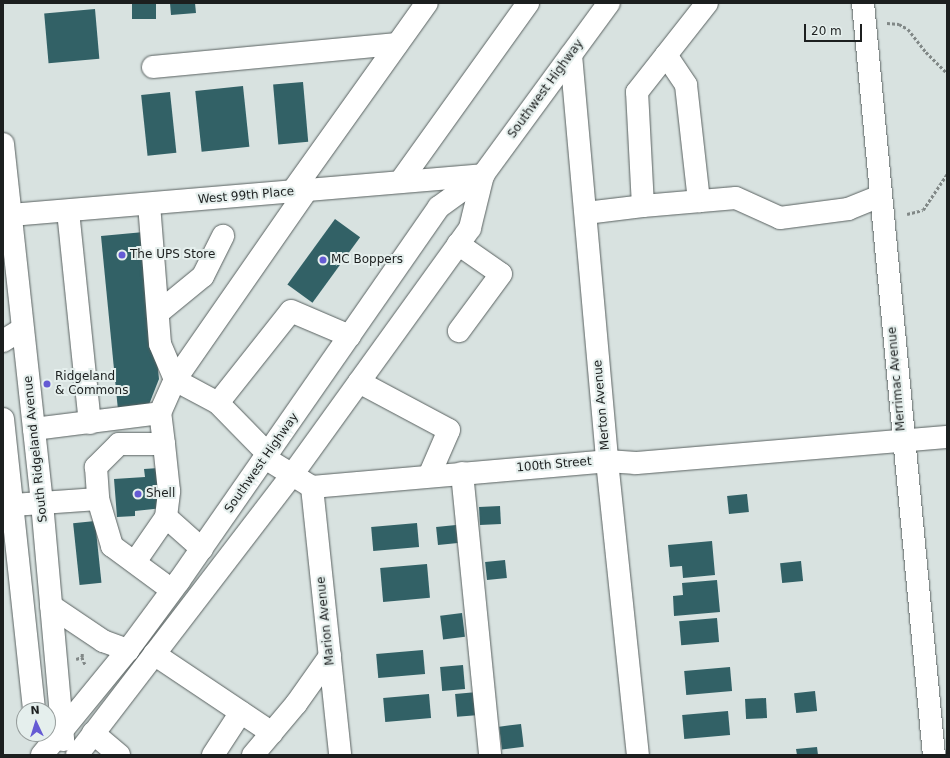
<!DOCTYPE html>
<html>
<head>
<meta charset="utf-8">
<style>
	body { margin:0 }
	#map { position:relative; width:950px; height:758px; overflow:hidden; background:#d8e2e0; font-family:"DejaVu Sans",sans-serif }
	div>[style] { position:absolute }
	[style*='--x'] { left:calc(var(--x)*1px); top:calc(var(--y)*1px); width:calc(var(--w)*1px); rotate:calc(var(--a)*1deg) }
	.building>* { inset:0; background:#326166; transform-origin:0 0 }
	.path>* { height:2.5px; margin-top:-1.25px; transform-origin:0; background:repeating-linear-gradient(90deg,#818887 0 3px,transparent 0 5px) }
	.roads { filter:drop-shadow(0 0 1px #596160) drop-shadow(0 0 1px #596160) }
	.minor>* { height:22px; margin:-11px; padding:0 11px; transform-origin:11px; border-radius:11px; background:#fff }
	.major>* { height:22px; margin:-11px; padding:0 11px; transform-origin:11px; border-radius:11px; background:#fff }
	.dots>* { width:11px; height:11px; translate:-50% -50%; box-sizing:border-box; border:2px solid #e5efed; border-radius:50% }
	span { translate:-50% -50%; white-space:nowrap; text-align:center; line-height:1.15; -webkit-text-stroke:4px #e5efed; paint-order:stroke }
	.street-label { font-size:12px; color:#1c1f1f }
	.poi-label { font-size:12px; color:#1c1f1f }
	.left { translate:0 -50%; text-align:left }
	.frame { position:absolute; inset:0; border:4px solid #1c1f1f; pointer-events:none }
	.north { position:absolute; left:16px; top:702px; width:40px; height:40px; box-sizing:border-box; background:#e5efed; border:1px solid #959c9b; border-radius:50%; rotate:356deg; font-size:11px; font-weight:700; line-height:16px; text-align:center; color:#1c1f1f }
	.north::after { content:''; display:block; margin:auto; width:14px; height:18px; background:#655bd4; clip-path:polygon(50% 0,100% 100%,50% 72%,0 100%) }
	.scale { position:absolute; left:804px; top:24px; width:58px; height:18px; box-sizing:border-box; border:2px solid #1c1f1f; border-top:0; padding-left:5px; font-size:12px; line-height:14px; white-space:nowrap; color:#1c1f1f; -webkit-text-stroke:3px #e5efed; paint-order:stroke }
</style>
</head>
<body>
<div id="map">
	<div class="building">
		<div style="left:132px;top:3px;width:24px;height:16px"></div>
		<div style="clip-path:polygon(170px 3px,195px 3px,196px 13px,171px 15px)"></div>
		<div style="left:95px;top:9px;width:50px;height:51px;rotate:85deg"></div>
		<div style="left:303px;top:82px;width:60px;height:30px;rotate:85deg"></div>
		<div style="left:243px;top:86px;width:61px;height:48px;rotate:84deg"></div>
		<div style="left:170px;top:92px;width:61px;height:29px;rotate:84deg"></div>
		<div style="left:335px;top:219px;width:31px;height:81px;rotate:36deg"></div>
		<div style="clip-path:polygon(144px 232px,159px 379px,148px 407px,118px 410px,101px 236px)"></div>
		<div style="clip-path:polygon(159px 468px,163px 508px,135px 511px,135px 516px,117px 517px,114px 479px,145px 477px,144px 469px)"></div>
		<div style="left:747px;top:494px;width:18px;height:20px;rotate:84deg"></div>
		<div style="left:500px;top:506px;width:18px;height:21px;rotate:87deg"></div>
		<div style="left:95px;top:521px;width:62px;height:22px;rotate:84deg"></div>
		<div style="left:417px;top:523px;width:24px;height:46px;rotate:85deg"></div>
		<div style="left:456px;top:525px;width:18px;height:20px;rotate:84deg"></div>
		<div style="clip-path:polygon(712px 541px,715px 575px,683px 578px,682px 566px,670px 567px,668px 545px)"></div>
		<div style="left:505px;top:560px;width:18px;height:20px;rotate:84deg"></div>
		<div style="left:801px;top:561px;width:20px;height:21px;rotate:84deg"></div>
		<div style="left:427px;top:564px;width:34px;height:47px;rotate:85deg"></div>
		<div style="clip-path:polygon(717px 580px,720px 612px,674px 616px,673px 596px,683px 595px,682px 583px)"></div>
		<div style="left:462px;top:613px;width:24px;height:22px;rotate:83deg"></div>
		<div style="left:717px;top:618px;width:24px;height:38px;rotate:85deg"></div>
		<div style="left:423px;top:650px;width:24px;height:47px;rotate:85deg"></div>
		<div style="left:463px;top:665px;width:24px;height:23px;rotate:85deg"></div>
		<div style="left:730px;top:667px;width:24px;height:46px;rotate:85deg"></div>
		<div style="left:815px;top:691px;width:20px;height:21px;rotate:84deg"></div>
		<div style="left:477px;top:692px;width:23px;height:22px;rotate:85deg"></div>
		<div style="left:429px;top:694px;width:24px;height:46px;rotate:85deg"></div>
		<div style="left:766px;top:698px;width:20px;height:21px;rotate:87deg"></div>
		<div style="left:728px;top:711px;width:24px;height:46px;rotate:85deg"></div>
		<div style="left:521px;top:724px;width:23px;height:22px;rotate:83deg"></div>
		<div style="clip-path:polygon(817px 747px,818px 755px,797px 755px,796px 749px)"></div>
	</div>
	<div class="path">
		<div style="--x:887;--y:23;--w:12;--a:5"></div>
		<div style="--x:899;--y:24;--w:10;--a:29"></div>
		<div style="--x:908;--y:29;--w:29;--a:52"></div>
		<div style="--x:926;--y:52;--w:30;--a:45"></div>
		<div style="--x:907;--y:214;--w:16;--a:-14"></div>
		<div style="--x:923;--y:210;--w:43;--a:-56.3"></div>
		<div style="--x:82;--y:657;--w:8;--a:67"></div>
		<div style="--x:76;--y:659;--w:6;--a:-18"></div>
		<div style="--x:82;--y:657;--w:5;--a:-90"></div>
	</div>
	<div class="roads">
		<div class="minor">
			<div style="--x:863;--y:3;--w:755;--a:84.61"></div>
			<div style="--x:571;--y:55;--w:408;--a:84.9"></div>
			<div style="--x:607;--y:461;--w:296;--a:84"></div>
			<div style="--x:666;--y:55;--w:36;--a:56"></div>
			<div style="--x:686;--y:85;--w:117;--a:83.6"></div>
			<div style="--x:153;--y:67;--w:245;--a:-5.4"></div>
			<div style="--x:400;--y:182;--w:220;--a:-54.4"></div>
			<div style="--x:292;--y:192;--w:232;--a:-54.5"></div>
			<div style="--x:149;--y:204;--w:140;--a:85.5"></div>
			<div style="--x:160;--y:344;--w:39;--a:67"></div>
			<div style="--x:643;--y:206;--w:93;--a:-4.9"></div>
			<div style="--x:736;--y:198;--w:48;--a:24.4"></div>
			<div style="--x:780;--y:218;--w:69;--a:-7.5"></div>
			<div style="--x:848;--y:209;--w:35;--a:-22"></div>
			<div style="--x:68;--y:211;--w:213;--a:84.1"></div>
			<div style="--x:586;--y:213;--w:57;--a:-7"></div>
			<div style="--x:643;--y:206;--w:114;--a:-93"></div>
			<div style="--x:637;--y:92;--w:113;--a:-51.8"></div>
			<div style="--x:10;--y:215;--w:475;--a:-4.8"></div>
			<div style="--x:458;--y:244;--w:52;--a:34.9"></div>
			<div style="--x:501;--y:274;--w:71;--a:126.4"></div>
			<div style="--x:158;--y:313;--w:58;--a:-39.4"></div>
			<div style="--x:203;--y:276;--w:45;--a:-63.4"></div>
			<div style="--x:3;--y:341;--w:22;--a:-32"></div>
			<div style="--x:175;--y:380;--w:231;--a:-55.2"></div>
			<div style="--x:359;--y:382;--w:102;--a:28.1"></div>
			<div style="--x:449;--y:430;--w:50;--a:113.5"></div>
			<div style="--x:218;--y:403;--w:117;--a:-51.6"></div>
			<div style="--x:291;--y:311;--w:64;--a:23"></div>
			<div style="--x:34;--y:429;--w:127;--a:-7.2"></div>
			<div style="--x:164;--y:444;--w:31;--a:-97"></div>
			<div style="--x:160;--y:413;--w:36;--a:-66"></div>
			<div style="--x:175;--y:380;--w:49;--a:28.1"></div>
			<div style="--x:218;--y:403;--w:71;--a:45.6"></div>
			<div style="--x:265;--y:458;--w:55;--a:31.7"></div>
			<div style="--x:312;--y:487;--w:296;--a:-5"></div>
			<div style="--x:607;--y:461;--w:29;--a:4"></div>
			<div style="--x:636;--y:463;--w:312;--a:-4.8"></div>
			<div style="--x:462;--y:473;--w:283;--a:84.3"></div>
			<div style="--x:312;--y:487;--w:269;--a:84"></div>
			<div style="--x:13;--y:505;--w:85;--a:-4"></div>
			<div style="--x:166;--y:517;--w:26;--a:-83"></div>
			<div style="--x:169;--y:491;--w:47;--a:-96.1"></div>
			<div style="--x:164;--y:444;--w:45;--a:180"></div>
			<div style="--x:119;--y:444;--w:33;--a:135"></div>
			<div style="--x:96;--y:467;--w:32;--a:86"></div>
			<div style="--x:98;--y:499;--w:49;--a:73.4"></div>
			<div style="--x:112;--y:546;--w:74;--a:36.3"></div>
			<div style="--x:135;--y:562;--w:55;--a:-55.4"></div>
			<div style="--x:166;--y:517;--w:48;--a:41.6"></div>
			<div style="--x:154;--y:654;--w:142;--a:33.8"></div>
			<div style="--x:93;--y:733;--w:34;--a:40"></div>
			<div style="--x:213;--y:755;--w:51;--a:-56.9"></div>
			<div style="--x:253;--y:755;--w:67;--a:-49.9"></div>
			<div style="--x:296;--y:704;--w:59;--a:-54.7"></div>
		</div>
		<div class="major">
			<div style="--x:3;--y:144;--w:361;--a:83.8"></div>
			<div style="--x:42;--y:503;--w:238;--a:84.9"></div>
			<div style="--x:3;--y:419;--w:293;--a:83.9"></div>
			<div style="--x:51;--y:606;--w:63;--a:33.9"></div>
			<div style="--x:103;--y:641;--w:27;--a:20"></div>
			<div style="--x:42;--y:755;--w:136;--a:-50.7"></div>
			<div style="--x:128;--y:650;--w:86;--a:-53.5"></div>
			<div style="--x:179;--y:581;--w:455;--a:-55.2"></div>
			<div style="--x:439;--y:207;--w:54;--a:-36"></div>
			<div style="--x:483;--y:175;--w:213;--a:-53.8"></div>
			<div style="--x:77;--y:755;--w:353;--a:-52.5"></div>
			<div style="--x:292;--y:475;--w:304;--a:-54.2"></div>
			<div style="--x:470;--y:228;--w:55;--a:-76.2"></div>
		</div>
	</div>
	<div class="dots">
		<div style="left:122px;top:255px;background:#655bd4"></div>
		<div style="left:323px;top:260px;background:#655bd4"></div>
		<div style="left:47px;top:384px;background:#655bd4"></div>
		<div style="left:138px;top:494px;background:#655bd4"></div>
	</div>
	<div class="street-label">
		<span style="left:546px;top:89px;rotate:-54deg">Southwest Highway</span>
		<span style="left:246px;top:196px;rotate:-5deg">West 99th Place</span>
		<span style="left:897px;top:379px;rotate:-95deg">Merrimac Avenue</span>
		<span style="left:602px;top:405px;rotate:-95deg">Merton Avenue</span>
		<span style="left:36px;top:449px;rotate:-96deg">South Ridgeland Avenue</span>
		<span style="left:262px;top:463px;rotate:-55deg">Southwest Highway</span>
		<span style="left:554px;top:465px;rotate:-5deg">100th Street</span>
		<span style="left:326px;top:621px;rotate:-96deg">Marion Avenue</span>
	</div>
	<div class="poi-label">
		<span class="left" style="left:130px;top:255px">The UPS Store</span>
		<span class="left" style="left:331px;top:260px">MC Boppers</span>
		<span class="left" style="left:55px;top:384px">Ridgeland<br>&amp; Commons</span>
		<span class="left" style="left:146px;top:494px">Shell</span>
	</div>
	<div class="frame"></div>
	<div class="north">N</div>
	<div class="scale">20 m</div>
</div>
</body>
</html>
